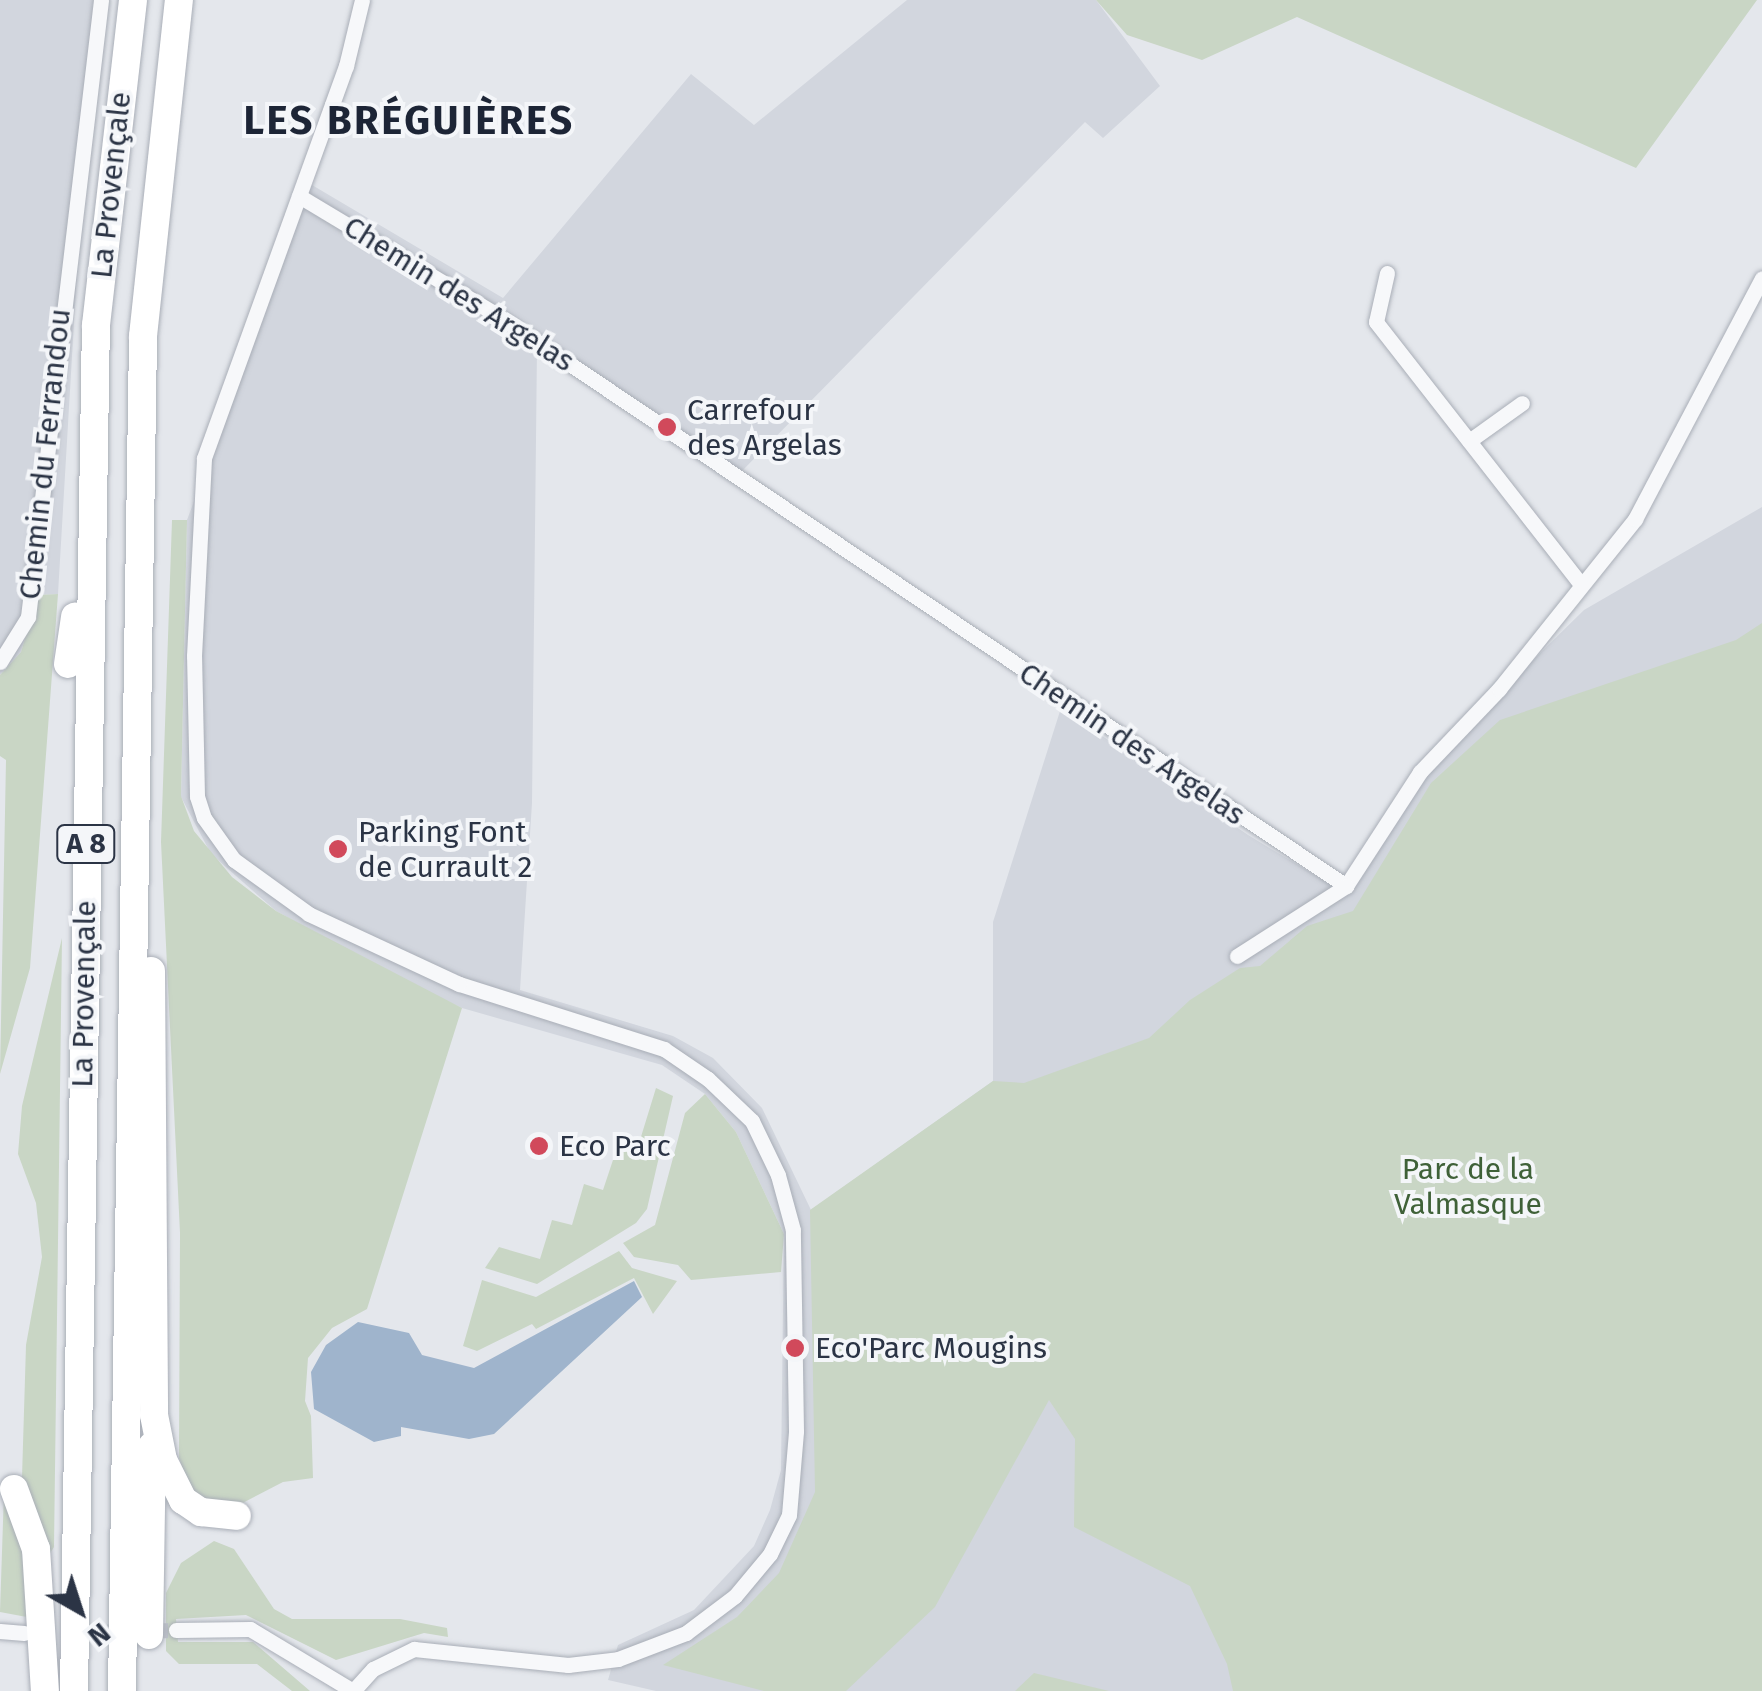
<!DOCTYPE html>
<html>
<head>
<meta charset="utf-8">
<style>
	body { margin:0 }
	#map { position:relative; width:1762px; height:1691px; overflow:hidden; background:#e4e7ec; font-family:"Fira Sans",sans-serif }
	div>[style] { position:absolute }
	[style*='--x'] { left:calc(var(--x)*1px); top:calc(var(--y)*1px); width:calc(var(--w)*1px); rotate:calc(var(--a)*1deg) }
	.built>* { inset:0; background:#d2d6de }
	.green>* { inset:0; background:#c9d6c5 }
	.water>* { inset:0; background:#9fb4cc }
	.street-tunnel>* { height:15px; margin-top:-7.5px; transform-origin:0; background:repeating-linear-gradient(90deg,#bfc3cb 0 15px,transparent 0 23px) }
	.roads { filter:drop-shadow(0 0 2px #a9aeb7) drop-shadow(0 0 2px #a9aeb7) }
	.street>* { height:15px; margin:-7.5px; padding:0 7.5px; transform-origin:7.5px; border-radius:7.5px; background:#f7f8fa }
	.highway>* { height:28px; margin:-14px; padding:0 14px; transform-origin:14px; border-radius:14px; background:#fff }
	.dots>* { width:28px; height:28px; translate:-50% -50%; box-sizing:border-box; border:5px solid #f4f6f9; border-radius:50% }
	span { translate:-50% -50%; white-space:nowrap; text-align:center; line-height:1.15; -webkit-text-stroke:8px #f4f6f9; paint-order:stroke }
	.shield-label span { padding:2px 8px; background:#f4f6f9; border:2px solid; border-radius:8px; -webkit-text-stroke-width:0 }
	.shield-label { font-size:28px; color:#2b3445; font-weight:700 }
	.street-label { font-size:30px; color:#2b3445 }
	.poi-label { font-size:30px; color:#2b3445 }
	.left { translate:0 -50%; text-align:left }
	.park-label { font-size:30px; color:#3f6138 }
	.district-label { font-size:40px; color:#1d2536; font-weight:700; letter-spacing:2.5px }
	.north { position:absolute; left:30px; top:1561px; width:100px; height:100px; -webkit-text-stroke:8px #f4f6f9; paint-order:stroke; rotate:141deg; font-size:28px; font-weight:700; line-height:40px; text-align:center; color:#2b3445 }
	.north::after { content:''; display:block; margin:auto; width:35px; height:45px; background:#2b3445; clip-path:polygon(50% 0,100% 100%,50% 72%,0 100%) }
</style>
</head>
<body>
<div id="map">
	<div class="built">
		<div style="clip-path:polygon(0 0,93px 0,58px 594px,38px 595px,21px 652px,0 675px)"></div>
		<div style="clip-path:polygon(907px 0,1096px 0,1160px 86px,1103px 138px,1085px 122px,742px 471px,537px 348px,532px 803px,520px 990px,673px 1036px,713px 1058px,762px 1108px,811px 1210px,993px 1081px,993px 922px,1061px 708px,1248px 835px,1333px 886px,1346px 885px,1420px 771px,1584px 610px,1762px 507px,1762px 1691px,656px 1691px,608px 1680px,618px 1645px,694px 1610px,754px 1546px,770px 1510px,781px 1470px,784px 1234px,736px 1132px,705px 1094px,662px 1065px,462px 1008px,399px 978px,276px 911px,211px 854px,181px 797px,187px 520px,312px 185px,503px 298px,691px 74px,754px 125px)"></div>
	</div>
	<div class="green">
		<div style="clip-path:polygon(1096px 0,1757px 0,1636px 168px,1297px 17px,1202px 60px,1127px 35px)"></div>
		<div style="clip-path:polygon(172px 520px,187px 520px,181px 796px,194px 831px,232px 877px,276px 911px,462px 1008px,367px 1309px,332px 1328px,308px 1358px,305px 1401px,311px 1416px,313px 1478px,283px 1482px,235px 1507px,194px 1500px,179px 1458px,180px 1233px,161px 842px)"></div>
		<div style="clip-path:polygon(58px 594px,30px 968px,0 1074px,6px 760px,0 756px,0 675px,21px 652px,38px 595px)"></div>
		<div style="clip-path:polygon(1762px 623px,1762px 1691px,1233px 1691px,1227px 1664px,1190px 1586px,1074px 1527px,1075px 1439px,1049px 1400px,935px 1607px,846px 1691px,764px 1691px,663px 1665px,737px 1617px,779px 1573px,815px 1492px,810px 1210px,993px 1081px,1024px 1083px,1149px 1038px,1190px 1000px,1240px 968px,1260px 966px,1307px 926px,1353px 911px,1431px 783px,1500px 720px,1736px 640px)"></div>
		<div style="clip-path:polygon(62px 938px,54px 1547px,49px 1555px,22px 1477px,26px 1345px,42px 1257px,36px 1203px,18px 1154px,22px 1106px)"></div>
		<div style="clip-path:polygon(656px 1088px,673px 1096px,647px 1209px,636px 1223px,537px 1284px,485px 1268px,499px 1247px,540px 1259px,552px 1220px,572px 1225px,584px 1184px,603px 1190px,617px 1148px,636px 1153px)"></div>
		<div style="clip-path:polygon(705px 1094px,736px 1132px,784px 1234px,781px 1272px,691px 1280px,678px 1265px,634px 1257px,623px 1243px,655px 1225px,685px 1113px)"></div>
		<div style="clip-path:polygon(619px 1251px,632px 1268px,677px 1281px,653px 1314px,634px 1278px,536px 1329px,532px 1324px,477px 1351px,463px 1346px,482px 1280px,536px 1297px)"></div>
		<div style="clip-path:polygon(4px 1492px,22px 1522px,32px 1618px,0 1612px)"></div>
		<div style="clip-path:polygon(214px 1541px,234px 1549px,274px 1609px,292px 1619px,400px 1619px,447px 1628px,448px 1637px,424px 1633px,336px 1660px,246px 1615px,176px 1619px,178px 1642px,253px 1642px,310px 1691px,292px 1691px,257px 1664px,179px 1664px,166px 1651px,166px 1593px,181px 1563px)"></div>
		<div style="clip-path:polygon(1034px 1673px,1109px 1691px,1015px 1691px)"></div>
	</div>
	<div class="water">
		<div style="clip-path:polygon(634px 1281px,642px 1297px,494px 1434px,469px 1439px,401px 1427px,401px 1436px,374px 1442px,314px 1409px,311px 1372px,326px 1345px,358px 1322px,409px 1333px,422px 1355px,474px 1368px)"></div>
	</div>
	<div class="street-tunnel">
		<div style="--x:38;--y:1633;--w:138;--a:-1.2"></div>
	</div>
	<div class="roads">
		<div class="street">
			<div style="--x:299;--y:196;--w:227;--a:31"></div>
			<div style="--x:494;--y:313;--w:1027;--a:33.92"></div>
			<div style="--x:1346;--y:886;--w:136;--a:-57"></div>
			<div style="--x:1420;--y:772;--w:115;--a:-46.4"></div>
			<div style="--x:1499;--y:689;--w:218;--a:-51.3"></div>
			<div style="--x:1635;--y:519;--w:272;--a:-62.2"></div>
			<div style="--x:1387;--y:273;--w:50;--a:102.7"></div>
			<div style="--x:1376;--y:322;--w:330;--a:52"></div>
			<div style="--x:1469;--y:441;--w:65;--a:-35.6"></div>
			<div style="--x:0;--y:662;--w:53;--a:-58.1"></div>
			<div style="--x:28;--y:617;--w:621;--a:-83.25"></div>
			<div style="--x:1237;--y:956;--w:130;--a:-32.7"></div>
			<div style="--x:176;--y:1630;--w:74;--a:-0.8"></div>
			<div style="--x:250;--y:1629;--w:120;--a:31"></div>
			<div style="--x:0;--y:1631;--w:24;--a:5"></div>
			<div style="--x:353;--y:1691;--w:30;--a:-48"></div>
			<div style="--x:373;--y:1669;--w:46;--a:-26"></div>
			<div style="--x:414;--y:1649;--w:155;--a:5.9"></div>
			<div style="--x:568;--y:1665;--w:50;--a:-6.8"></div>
			<div style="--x:618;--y:1659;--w:73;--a:-20.9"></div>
			<div style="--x:686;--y:1633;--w:61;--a:-37.1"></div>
			<div style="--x:735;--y:1596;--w:55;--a:-50.2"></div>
			<div style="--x:770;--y:1554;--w:43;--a:-64"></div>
			<div style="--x:789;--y:1515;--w:84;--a:-85.2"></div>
			<div style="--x:796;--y:1431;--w:201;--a:-90.9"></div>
			<div style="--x:793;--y:1230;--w:57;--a:-105.3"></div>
			<div style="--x:778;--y:1175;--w:60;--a:-115.7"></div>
			<div style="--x:752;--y:1121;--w:61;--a:-136.3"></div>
			<div style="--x:708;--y:1079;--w:53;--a:-145.7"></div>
			<div style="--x:664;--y:1049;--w:215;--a:-162.4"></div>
			<div style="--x:459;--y:984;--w:166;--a:-155"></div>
			<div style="--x:309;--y:914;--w:92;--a:-144.2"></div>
			<div style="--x:234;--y:860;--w:52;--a:-125.5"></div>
			<div style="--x:204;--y:818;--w:23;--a:-108"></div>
			<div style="--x:197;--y:796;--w:140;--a:-91.2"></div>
			<div style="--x:194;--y:656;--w:198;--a:-87.1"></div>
			<div style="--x:204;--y:458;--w:417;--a:-70.1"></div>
			<div style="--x:346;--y:66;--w:68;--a:-76.4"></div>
		</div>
		<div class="highway">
			<div style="--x:68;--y:664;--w:48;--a:-81.5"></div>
			<div style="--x:151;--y:971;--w:444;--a:89.6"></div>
			<div style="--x:154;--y:1415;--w:46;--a:78.7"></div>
			<div style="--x:163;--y:1460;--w:45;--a:63.4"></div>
			<div style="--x:183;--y:1500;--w:22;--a:34"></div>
			<div style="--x:201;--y:1512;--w:36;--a:6"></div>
			<div style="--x:14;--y:1489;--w:64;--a:69.9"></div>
			<div style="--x:36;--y:1549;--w:142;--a:86.4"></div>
			<div style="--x:149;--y:1635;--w:189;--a:-89.1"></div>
			<div style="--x:74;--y:1691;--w:1366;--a:-89.08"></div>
			<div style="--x:96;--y:325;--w:327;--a:-83.5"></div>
			<div style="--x:122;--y:1691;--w:1355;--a:-89.11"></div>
			<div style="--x:143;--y:336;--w:338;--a:-83.9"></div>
		</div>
	</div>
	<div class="dots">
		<div style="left:667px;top:427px;background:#d1495b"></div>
		<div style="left:338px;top:849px;background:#d1495b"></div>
		<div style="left:539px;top:1146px;background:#d1495b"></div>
		<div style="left:795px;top:1348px;background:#d1495b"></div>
	</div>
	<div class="shield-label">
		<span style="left:86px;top:844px">A 8</span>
	</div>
	<div class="street-label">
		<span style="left:111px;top:185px;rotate:-84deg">La Provençale</span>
		<span style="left:459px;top:294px;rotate:32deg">Chemin des Argelas</span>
		<span style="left:45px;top:454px;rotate:-84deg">Chemin du Ferrandou</span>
		<span style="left:1132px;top:744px;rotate:34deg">Chemin des Argelas</span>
		<span style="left:84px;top:994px;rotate:-89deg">La Provençale</span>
	</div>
	<div class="poi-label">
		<span class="left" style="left:687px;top:427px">Carrefour<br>des Argelas</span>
		<span class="left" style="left:358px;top:849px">Parking Font<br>de Currault 2</span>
		<span class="left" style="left:559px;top:1146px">Eco Parc</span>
		<span class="left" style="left:815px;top:1348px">Eco'Parc Mougins</span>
	</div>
	<div class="park-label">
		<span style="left:1468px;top:1186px">Parc de la<br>Valmasque</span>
	</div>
	<div class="district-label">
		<span style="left:409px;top:121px">LES BRÉGUIÈRES</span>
	</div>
	<div class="north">N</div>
</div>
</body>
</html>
